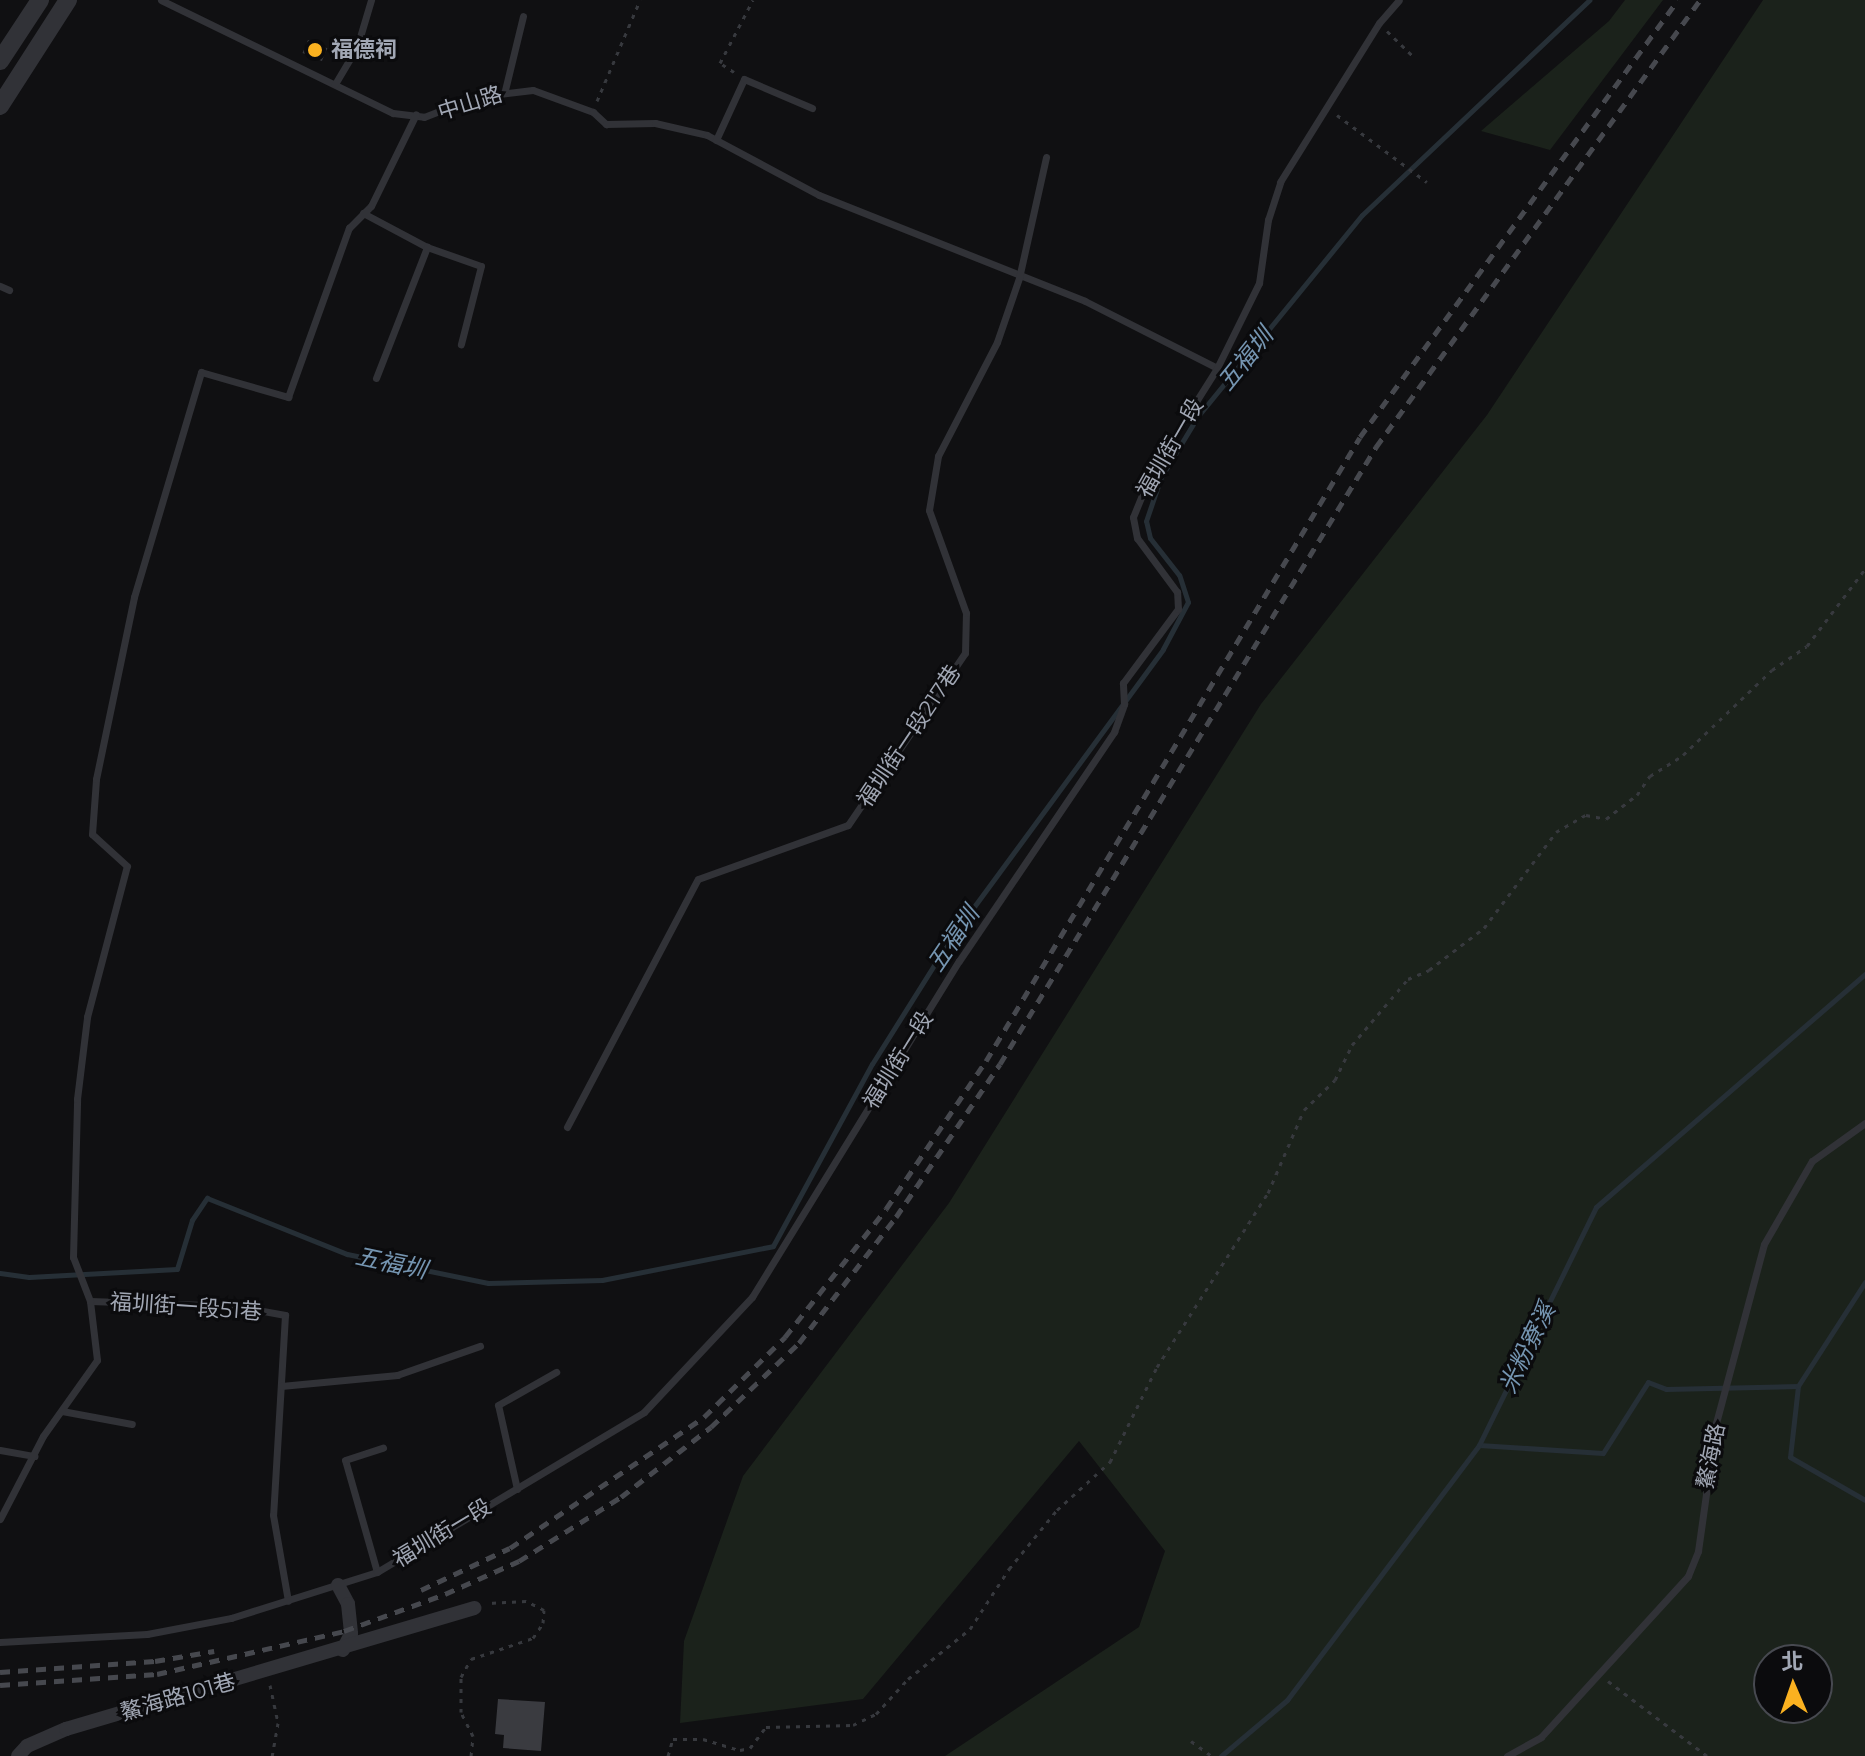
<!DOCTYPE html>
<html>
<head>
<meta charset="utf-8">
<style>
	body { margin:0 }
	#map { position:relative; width:1865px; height:1756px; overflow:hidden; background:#101012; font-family:Montserrat,"Noto Sans TC",sans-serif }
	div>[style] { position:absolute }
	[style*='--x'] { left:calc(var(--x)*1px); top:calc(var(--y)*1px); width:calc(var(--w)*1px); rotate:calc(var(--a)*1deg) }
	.green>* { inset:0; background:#1b221b }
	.stream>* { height:5px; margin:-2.5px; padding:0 2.5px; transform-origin:2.5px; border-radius:2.5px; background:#262f36 }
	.building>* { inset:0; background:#3a3b40; transform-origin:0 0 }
	.path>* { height:3px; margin-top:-1.5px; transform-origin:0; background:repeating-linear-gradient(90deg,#37393e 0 4px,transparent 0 10px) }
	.service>* { height:7px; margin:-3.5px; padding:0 3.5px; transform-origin:3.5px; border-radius:3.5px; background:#313237 }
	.minor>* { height:14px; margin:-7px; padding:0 7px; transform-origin:7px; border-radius:7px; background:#313237 }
	.tertiary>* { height:18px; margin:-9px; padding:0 9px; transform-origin:9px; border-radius:9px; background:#313237 }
	.rail>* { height:5px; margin-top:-2.5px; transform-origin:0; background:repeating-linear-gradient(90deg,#46484e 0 10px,transparent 0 18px) }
	.dots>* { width:22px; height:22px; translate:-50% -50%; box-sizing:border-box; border:4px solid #0b0b0d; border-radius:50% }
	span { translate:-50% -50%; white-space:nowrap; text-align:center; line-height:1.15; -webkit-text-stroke:6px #0b0b0d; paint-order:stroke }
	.poi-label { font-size:22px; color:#a1a7b4; font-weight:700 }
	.left { translate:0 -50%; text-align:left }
	.street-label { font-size:22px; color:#a1a7b4 }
	.water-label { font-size:24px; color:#7595b1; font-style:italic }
	.north { position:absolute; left:1753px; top:1644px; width:80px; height:80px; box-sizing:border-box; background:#0b0b0d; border:2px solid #474950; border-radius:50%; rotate:358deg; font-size:22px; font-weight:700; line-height:32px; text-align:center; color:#a1a7b4 }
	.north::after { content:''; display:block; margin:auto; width:28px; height:36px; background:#fab120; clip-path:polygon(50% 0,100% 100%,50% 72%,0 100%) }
</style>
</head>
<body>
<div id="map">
	<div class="green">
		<div style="clip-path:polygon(1625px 0,1663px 0,1550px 150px,1481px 131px,1609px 21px)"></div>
		<div style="clip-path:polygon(evenodd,1763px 0,1865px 0,1865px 1756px,945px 1756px,1139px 1627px,1165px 1551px,1079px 1441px,863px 1699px,680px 1723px,684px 1641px,743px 1476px,949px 1203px,1261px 704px,1487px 415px,1763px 0,1769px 1660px,1817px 1660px,1817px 1708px,1769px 1708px,1769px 1660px)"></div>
	</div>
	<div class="stream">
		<div style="--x:0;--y:1273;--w:29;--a:8"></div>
		<div style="--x:29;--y:1277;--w:148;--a:-3.1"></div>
		<div style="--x:177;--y:1269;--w:51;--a:-73"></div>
		<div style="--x:192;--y:1220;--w:27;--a:-56"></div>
		<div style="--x:207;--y:1198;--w:151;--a:21.8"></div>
		<div style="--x:347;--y:1254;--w:144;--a:11.6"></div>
		<div style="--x:488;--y:1283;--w:114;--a:-1.5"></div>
		<div style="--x:602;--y:1280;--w:174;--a:-11.2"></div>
		<div style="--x:773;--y:1246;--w:207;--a:-61.5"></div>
		<div style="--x:872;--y:1064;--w:149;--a:-57.9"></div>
		<div style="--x:951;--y:938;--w:358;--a:-53.7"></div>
		<div style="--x:1163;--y:649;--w:53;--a:-62"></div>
		<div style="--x:1188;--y:602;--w:28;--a:-108"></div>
		<div style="--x:1179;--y:575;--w:47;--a:-128.1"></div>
		<div style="--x:1150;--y:538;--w:17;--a:-103"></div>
		<div style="--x:1146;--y:521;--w:46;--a:-71.2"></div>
		<div style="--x:1161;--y:477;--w:71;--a:-58.8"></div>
		<div style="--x:1198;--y:416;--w:259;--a:-50.8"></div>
		<div style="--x:1362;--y:215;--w:313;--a:-43.4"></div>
		<div style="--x:1798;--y:1386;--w:71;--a:96.4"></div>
		<div style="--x:1790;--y:1457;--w:86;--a:29.8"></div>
		<div style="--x:1479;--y:1445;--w:124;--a:3.7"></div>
		<div style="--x:1603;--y:1453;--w:84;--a:-57.6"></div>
		<div style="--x:1648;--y:1382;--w:19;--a:21"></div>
		<div style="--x:1666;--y:1389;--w:132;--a:-1.3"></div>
		<div style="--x:1798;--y:1386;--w:124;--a:-57.2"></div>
		<div style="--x:1221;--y:1756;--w:87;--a:-40.3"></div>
		<div style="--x:1287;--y:1700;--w:319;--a:-53"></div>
		<div style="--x:1479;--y:1445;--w:265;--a:-63.8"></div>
		<div style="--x:1596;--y:1207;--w:356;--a:-40.9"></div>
	</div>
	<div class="building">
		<div style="left:308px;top:40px;width:21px;height:14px;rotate:23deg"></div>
		<div style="clip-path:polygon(498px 1699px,545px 1702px,541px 1751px,503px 1748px,504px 1735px,495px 1734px)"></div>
	</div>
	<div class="path">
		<div style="--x:1387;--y:31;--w:39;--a:44"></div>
		<div style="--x:734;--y:72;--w:17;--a:-147"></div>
		<div style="--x:720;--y:63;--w:71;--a:-62.4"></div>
		<div style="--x:597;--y:101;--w:110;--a:-66.9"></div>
		<div style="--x:1337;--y:115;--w:112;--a:36.7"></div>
		<div style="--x:1608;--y:1681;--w:124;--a:37.1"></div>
		<div style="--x:270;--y:1685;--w:39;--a:78"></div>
		<div style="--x:278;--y:1723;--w:34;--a:100"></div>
		<div style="--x:1191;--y:1741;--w:26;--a:36"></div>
		<div style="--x:471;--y:1756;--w:20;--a:-84"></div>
		<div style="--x:473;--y:1736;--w:27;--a:-117"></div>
		<div style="--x:461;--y:1712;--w:35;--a:-90"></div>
		<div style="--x:461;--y:1677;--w:21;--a:-61"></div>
		<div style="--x:471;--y:1659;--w:65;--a:-18.7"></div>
		<div style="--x:533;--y:1638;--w:18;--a:-56"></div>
		<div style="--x:543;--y:1623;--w:13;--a:-86"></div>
		<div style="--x:544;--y:1610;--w:20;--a:-153"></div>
		<div style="--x:526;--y:1601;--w:37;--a:177"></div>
		<div style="--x:668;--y:1756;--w:18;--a:-74"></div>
		<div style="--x:673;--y:1739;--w:30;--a:0"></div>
		<div style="--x:703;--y:1739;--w:39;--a:17"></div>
		<div style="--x:740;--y:1750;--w:10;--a:-11"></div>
		<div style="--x:750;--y:1748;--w:26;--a:-53"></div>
		<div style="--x:766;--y:1727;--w:87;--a:-1.3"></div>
		<div style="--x:853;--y:1725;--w:25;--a:-26"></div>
		<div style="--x:876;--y:1714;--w:47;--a:-47.6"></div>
		<div style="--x:908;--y:1679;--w:80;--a:-38.9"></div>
		<div style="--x:970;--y:1629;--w:72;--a:-57"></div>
		<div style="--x:1009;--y:1569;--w:76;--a:-50.9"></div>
		<div style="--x:1057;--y:1510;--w:72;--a:-42.2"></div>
		<div style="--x:1110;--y:1462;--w:106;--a:-63.7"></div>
		<div style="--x:1157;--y:1367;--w:206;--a:-57.5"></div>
		<div style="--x:1268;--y:1193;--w:90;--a:-66.6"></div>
		<div style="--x:1304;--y:1110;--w:43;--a:-44.1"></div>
		<div style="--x:1335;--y:1080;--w:39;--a:-64"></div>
		<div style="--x:1352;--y:1045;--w:87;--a:-49.7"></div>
		<div style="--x:1408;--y:979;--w:23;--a:-23"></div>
		<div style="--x:1429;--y:970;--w:69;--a:-37.4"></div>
		<div style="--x:1484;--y:928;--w:120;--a:-53.1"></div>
		<div style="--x:1556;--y:832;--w:34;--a:-30"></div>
		<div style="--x:1586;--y:815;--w:20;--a:11"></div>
		<div style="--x:1606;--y:819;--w:39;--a:-38"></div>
		<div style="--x:1637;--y:795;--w:23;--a:-56"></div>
		<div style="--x:1650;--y:776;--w:39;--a:-32"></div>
		<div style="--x:1683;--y:755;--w:123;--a:-43.7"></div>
		<div style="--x:1772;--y:670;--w:42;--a:-34.4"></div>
		<div style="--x:1807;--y:646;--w:96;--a:-53"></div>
	</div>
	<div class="service">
		<div style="--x:161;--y:0;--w:258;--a:26"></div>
		<div style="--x:393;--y:113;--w:31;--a:7"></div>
		<div style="--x:424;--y:117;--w:55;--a:-21.4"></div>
		<div style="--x:475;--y:97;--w:58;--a:-6.9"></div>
		<div style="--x:533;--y:90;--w:64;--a:20.1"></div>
		<div style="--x:593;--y:112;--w:18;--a:43"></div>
		<div style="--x:606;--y:124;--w:49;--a:-1.2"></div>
		<div style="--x:655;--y:123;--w:53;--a:13"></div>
		<div style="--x:707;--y:135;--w:127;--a:28.2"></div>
		<div style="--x:819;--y:195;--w:286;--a:21.7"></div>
		<div style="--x:1085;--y:301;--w:148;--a:26.9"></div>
		<div style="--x:335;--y:84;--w:43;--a:-59.3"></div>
		<div style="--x:357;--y:47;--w:49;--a:-73.4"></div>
		<div style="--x:505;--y:90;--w:76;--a:-76.3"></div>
		<div style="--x:716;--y:140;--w:67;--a:-65.3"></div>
		<div style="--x:744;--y:79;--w:74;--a:23.1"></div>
		<div style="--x:363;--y:213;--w:72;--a:28"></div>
		<div style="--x:427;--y:247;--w:57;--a:19.4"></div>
		<div style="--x:481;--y:266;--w:81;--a:104.4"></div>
		<div style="--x:0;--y:286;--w:10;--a:24"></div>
		<div style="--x:376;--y:378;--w:141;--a:-68.7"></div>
		<div style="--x:567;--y:1127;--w:280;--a:-62.2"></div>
		<div style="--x:698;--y:879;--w:159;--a:-19.8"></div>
		<div style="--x:848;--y:825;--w:208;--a:-55.8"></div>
		<div style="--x:965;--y:653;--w:40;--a:-88.6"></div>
		<div style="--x:966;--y:613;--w:109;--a:-109.8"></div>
		<div style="--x:929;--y:510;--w:55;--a:-80.5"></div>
		<div style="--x:938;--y:456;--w:128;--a:-62.6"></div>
		<div style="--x:997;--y:342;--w:68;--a:-71"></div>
		<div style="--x:1019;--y:278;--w:124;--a:-77.4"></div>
		<div style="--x:90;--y:1301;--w:146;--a:2"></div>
		<div style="--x:236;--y:1306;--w:50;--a:10.4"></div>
		<div style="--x:285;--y:1315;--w:200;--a:93.4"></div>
		<div style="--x:273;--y:1515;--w:87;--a:80.1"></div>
		<div style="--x:281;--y:1386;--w:117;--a:-5.4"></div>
		<div style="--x:397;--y:1375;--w:88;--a:-19.3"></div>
		<div style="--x:62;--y:1411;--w:71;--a:10.5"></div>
		<div style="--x:0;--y:1450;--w:35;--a:10"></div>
		<div style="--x:517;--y:1489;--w:86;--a:-102.7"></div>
		<div style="--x:498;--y:1405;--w:67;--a:-29.6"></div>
		<div style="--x:0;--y:1519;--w:93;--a:-62.6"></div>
		<div style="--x:43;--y:1436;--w:93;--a:-54.6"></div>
		<div style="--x:97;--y:1360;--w:59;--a:-96.8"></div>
		<div style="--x:90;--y:1301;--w:47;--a:-111.1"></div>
		<div style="--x:73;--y:1257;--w:158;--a:-88.5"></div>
		<div style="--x:77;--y:1099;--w:83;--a:-83"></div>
		<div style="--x:87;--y:1017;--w:156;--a:-75.2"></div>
		<div style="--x:127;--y:866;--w:47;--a:-137.6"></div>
		<div style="--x:92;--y:834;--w:55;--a:-85.8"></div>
		<div style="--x:96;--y:779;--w:186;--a:-78.2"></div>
		<div style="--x:134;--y:597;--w:235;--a:-73.4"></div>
		<div style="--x:201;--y:372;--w:91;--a:16"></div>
		<div style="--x:288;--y:397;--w:180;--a:-70.2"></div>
		<div style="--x:349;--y:228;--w:31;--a:-45"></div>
		<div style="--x:371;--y:206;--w:102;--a:-63.9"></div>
		<div style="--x:377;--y:1572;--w:116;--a:-105.9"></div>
		<div style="--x:345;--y:1460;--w:40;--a:-18"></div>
		<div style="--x:0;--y:1642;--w:147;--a:-3.1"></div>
		<div style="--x:147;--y:1634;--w:86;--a:-10.8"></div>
		<div style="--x:231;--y:1618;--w:153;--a:-17.5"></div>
		<div style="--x:377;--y:1572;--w:311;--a:-30.9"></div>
		<div style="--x:644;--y:1412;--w:158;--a:-46.8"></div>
		<div style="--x:752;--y:1297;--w:395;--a:-58.4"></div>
		<div style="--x:959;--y:961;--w:277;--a:-55.9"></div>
		<div style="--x:1114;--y:732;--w:30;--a:-70"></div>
		<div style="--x:1124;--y:704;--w:21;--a:-93"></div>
		<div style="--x:1123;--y:683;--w:92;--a:-53.4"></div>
		<div style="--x:1178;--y:609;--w:17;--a:-93"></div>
		<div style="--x:1177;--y:592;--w:67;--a:-126.5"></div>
		<div style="--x:1137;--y:538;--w:21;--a:-101"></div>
		<div style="--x:1133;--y:517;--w:48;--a:-67.8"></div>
		<div style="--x:1151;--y:473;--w:124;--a:-57.8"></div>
		<div style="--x:1217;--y:368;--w:95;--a:-63.7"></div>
		<div style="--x:1259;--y:283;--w:64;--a:-81.9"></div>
		<div style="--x:1268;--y:220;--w:40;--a:-72"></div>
		<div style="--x:1280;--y:182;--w:187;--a:-58.1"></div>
		<div style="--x:1379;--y:23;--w:30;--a:-49"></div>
		<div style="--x:1507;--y:1756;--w:39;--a:-29"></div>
		<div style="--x:1541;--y:1737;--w:218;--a:-47.6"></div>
		<div style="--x:1688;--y:1576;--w:27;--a:-68"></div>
		<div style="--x:1698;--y:1551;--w:129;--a:-82"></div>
		<div style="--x:1716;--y:1423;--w:185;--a:-75"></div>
		<div style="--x:1764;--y:1244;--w:96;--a:-60"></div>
		<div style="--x:1812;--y:1161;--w:65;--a:-35.6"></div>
	</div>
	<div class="minor">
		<div style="--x:338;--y:1585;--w:21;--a:62"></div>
		<div style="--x:348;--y:1604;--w:30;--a:84"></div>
		<div style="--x:351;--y:1634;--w:18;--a:117"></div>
		<div style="--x:18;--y:1756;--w:13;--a:-48"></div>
		<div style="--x:27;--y:1746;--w:43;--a:-23.6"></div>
		<div style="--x:66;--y:1729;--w:426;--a:-16.5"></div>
	</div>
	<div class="tertiary">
		<div style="--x:0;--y:61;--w:73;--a:-56.7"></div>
		<div style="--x:0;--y:106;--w:126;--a:-57.3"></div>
	</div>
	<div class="rail">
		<div style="--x:421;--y:1590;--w:98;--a:-25.3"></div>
		<div style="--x:510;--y:1548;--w:234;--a:-34"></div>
		<div style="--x:704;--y:1417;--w:114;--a:-44.6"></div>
		<div style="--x:785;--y:1337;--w:163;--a:-51.7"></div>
		<div style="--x:886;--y:1209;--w:179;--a:-56"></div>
		<div style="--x:986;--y:1061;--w:727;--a:-59.06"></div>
		<div style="--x:1360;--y:437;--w:540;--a:-53.96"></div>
		<div style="--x:0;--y:1672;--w:155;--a:-4.1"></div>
		<div style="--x:155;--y:1661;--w:60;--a:-9.6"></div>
		<div style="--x:0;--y:1685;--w:157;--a:-4"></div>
		<div style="--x:157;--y:1674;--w:192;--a:-12.9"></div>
		<div style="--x:344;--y:1631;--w:108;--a:-20.1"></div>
		<div style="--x:445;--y:1594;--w:81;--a:-24"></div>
		<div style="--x:519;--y:1561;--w:120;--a:-32.1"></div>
		<div style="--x:621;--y:1497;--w:114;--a:-37.9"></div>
		<div style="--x:711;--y:1427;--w:122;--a:-43.7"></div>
		<div style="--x:799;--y:1343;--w:159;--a:-52.4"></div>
		<div style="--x:896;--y:1217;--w:185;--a:-55.8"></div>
		<div style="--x:1000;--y:1064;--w:723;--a:-58.64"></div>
		<div style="--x:1376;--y:447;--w:552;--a:-54.06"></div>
	</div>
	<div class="dots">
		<div style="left:315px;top:50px;background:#fab120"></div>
	</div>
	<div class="poi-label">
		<span class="left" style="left:331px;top:50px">福德祠</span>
	</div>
	<div class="street-label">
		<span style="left:470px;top:103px;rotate:-17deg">中山路</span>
		<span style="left:1170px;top:448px;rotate:-60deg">福圳街一段</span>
		<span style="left:909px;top:736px;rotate:-56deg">福圳街一段217巷</span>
		<span style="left:898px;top:1060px;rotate:-58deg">福圳街一段</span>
		<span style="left:186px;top:1307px;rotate:4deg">福圳街一段51巷</span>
		<span style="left:1711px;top:1456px;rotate:-79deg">鰲海路</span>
		<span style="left:442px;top:1533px;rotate:-31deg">福圳街一段</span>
		<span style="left:178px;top:1697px;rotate:-16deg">鰲海路101巷</span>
	</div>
	<div class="water-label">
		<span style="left:1245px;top:359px;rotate:-51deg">五福圳</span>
		<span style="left:953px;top:939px;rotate:-56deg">五福圳</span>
		<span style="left:391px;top:1263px;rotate:12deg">五福圳</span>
		<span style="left:1527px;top:1348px;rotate:-64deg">米粉寮溪</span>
	</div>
	<div class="north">北</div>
</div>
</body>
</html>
